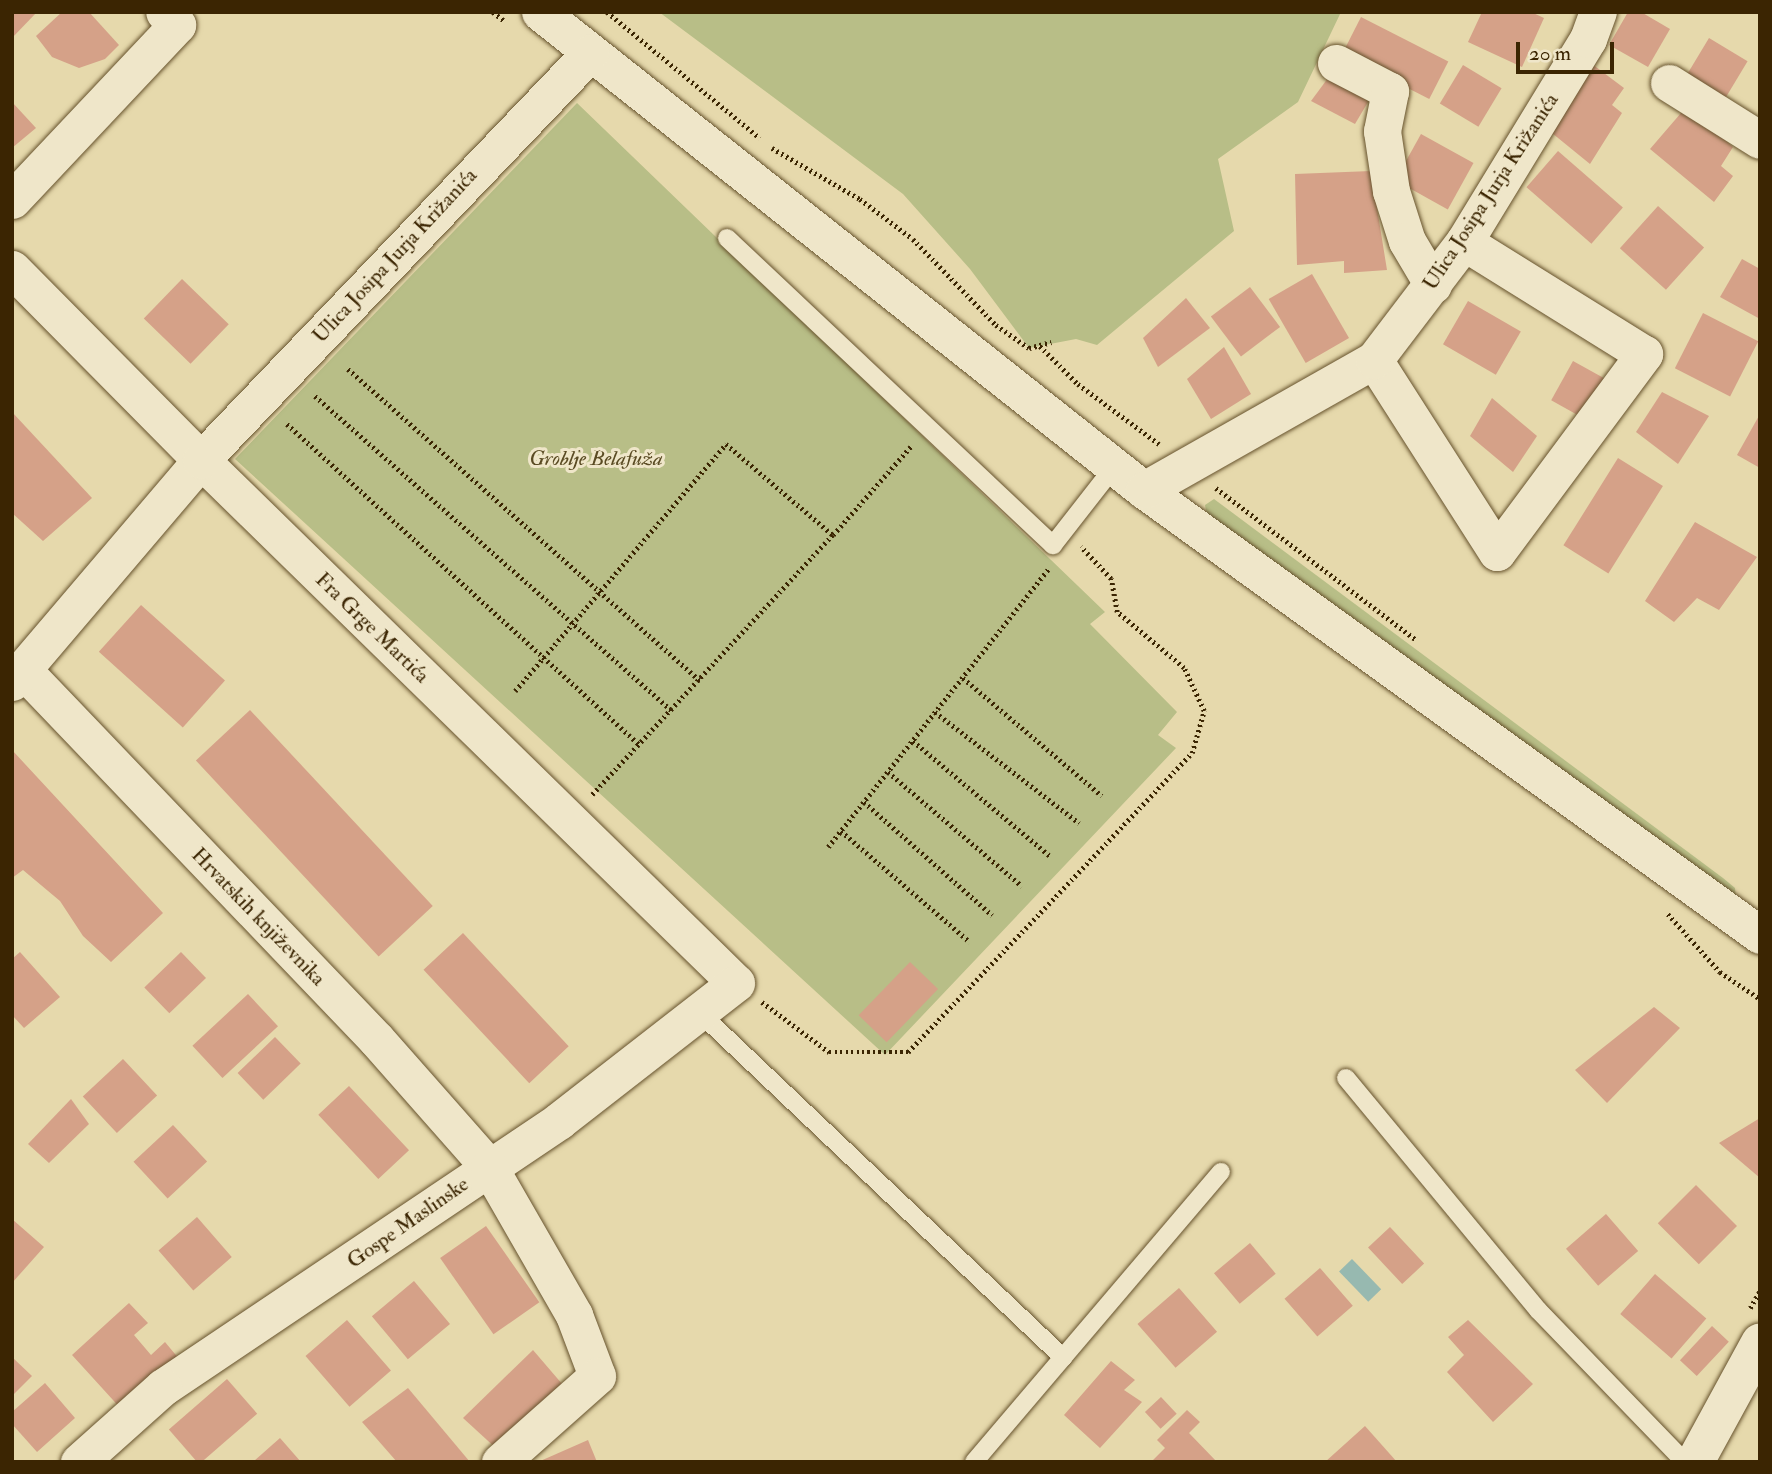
<!DOCTYPE html>
<html>
<head>
<meta charset="utf-8">
<style>
	body { margin:0 }
	#map { position:relative; width:1772px; height:1474px; overflow:hidden; background:#e6d9ac; font-family:"IM FELL Double Pica",serif }
	div>[style] { position:absolute }
	[style*='--x'] { left:calc(var(--x)*1px); top:calc(var(--y)*1px); width:calc(var(--w)*1px); rotate:calc(var(--a)*1deg) }
	.green>* { inset:0; background:#b8be87 }
	.water>* { inset:0; background:#97b9b0; transform-origin:0 0 }
	.building>* { inset:0; background:#d5a188; transform-origin:0 0 }
	.path>* { height:4.5px; margin-top:-2.25px; transform-origin:0; background:repeating-linear-gradient(90deg,#3b2502 0 2px,transparent 0 5.5px) }
	.roads { filter:drop-shadow(0 0 2px #66522c) drop-shadow(0 0 2px #66522c) }
	.service>* { height:18px; margin:-9px; padding:0 9px; transform-origin:9px; border-radius:9px; background:#efe6c9 }
	.minor>* { height:37px; margin:-18.5px; padding:0 18.5px; transform-origin:18.5px; border-radius:18.5px; background:#efe6c9 }
	.secondary>* { height:38px; margin:-19px; padding:0 19px; transform-origin:19px; border-radius:19px; background:#efe6c9 }
	span { translate:-50% -50%; white-space:nowrap; text-align:center; line-height:1.15; -webkit-text-stroke:6px #efe6c9; paint-order:stroke }
	.street-label { font-size:21px; color:#3b2502 }
	.park-label { font-size:21px; color:#5a4b23; font-style:italic }
	.frame { position:absolute; inset:0; border:14px solid #3b2502; pointer-events:none }
	.scale { position:absolute; left:1516px; top:42px; width:98px; height:32px; box-sizing:border-box; border:4px solid #3b2502; border-top:0; padding-left:9px; font-size:21px; line-height:24px; white-space:nowrap; color:#3b2502; -webkit-text-stroke:5px #efe6c9; paint-order:stroke }
</style>
</head>
<body>
<div id="map">
	<div class="green">
		<div style="clip-path:polygon(659px 12px,1341px 12px,1298px 102px,1218px 159px,1234px 231px,1097px 345px,1076px 339px,1029px 348px,970px 269px,903px 194px)"></div>
		<div style="clip-path:polygon(577px 103px,1105px 612px,1090px 624px,1177px 712px,1158px 735px,1176px 748px,885px 1055px,235px 459px)"></div>
		<div style="clip-path:polygon(1214px 499px,1723px 878px,1735px 888px,1736px 900px,1207px 517px,1205px 505px)"></div>
	</div>
	<div class="water">
		<div style="left:1352px;top:1259px;width:42px;height:18px;rotate:46deg"></div>
	</div>
	<div class="building">
		<div style="clip-path:polygon(12px 12px,37px 12px,12px 38px)"></div>
		<div style="clip-path:polygon(62px 12px,89px 12px,119px 45px,105px 59px,79px 68px,52px 57px,36px 36px)"></div>
		<div style="clip-path:polygon(1482px 12px,1531px 12px,1544px 18px,1522px 67px,1468px 42px)"></div>
		<div style="clip-path:polygon(1628px 12px,1641px 12px,1670px 29px,1648px 67px,1609px 45px)"></div>
		<div style="left:1361px;top:17px;width:98px;height:42px;rotate:27deg"></div>
		<div style="left:1709px;top:38px;width:45px;height:45px;rotate:31deg"></div>
		<div style="clip-path:polygon(1592px 64px,1624px 88px,1612px 105px,1622px 113px,1590px 164px,1547px 129px)"></div>
		<div style="left:1463px;top:65px;width:45px;height:45px;rotate:31deg"></div>
		<div style="clip-path:polygon(1331px 74px,1371px 97px,1355px 124px,1311px 101px)"></div>
		<div style="clip-path:polygon(12px 102px,36px 128px,12px 148px)"></div>
		<div style="clip-path:polygon(1687px 106px,1733px 147px,1721px 166px,1733px 176px,1714px 202px,1650px 149px)"></div>
		<div style="left:1421px;top:134px;width:60px;height:53px;rotate:29deg"></div>
		<div style="left:1558px;top:151px;width:86px;height:48px;rotate:41deg"></div>
		<div style="clip-path:polygon(1371px 171px,1387px 270px,1344px 273px,1344px 261px,1297px 265px,1295px 174px)"></div>
		<div style="left:1658px;top:206px;width:62px;height:57px;rotate:42deg"></div>
		<div style="clip-path:polygon(1742px 259px,1760px 269px,1760px 319px,1720px 297px)"></div>
		<div style="left:1312px;top:274px;width:74px;height:50px;rotate:60deg"></div>
		<div style="left:182px;top:279px;width:65px;height:55px;rotate:44deg"></div>
		<div style="left:1250px;top:287px;width:50px;height:49px;rotate:53deg"></div>
		<div style="clip-path:polygon(1186px 298px,1210px 328px,1158px 367px,1143px 338px)"></div>
		<div style="left:1468px;top:301px;width:61px;height:50px;rotate:30deg"></div>
		<div style="left:1703px;top:313px;width:62px;height:62px;rotate:27deg"></div>
		<div style="clip-path:polygon(1224px 347px,1251px 394px,1211px 419px,1187px 379px)"></div>
		<div style="left:1573px;top:361px;width:45px;height:45px;rotate:29deg"></div>
		<div style="clip-path:polygon(1662px 392px,1709px 416px,1678px 464px,1636px 432px)"></div>
		<div style="clip-path:polygon(1492px 398px,1537px 436px,1513px 472px,1470px 436px)"></div>
		<div style="clip-path:polygon(12px 412px,92px 498px,43px 541px,12px 513px)"></div>
		<div style="clip-path:polygon(1760px 414px,1760px 468px,1737px 455px)"></div>
		<div style="left:1618px;top:458px;width:53px;height:103px;rotate:32deg"></div>
		<div style="clip-path:polygon(1695px 522px,1757px 557px,1719px 610px,1697px 598px,1674px 622px,1645px 601px)"></div>
		<div style="left:141px;top:605px;width:113px;height:63px;rotate:42deg"></div>
		<div style="left:250px;top:710px;width:268px;height:74px;rotate:47deg"></div>
		<div style="clip-path:polygon(12px 750px,163px 913px,111px 962px,83px 936px,60px 901px,23px 870px,12px 878px)"></div>
		<div style="left:463px;top:933px;width:155px;height:54px;rotate:47deg"></div>
		<div style="clip-path:polygon(20px 952px,60px 997px,24px 1028px,12px 1015px,12px 959px)"></div>
		<div style="left:181px;top:952px;width:36px;height:51px;rotate:46deg"></div>
		<div style="left:910px;top:962px;width:39px;height:74px;rotate:44deg"></div>
		<div style="left:248px;top:994px;width:44px;height:76px;rotate:47deg"></div>
		<div style="clip-path:polygon(1654px 1007px,1680px 1028px,1607px 1103px,1575px 1070px)"></div>
		<div style="left:275px;top:1037px;width:37px;height:52px;rotate:46deg"></div>
		<div style="left:123px;top:1059px;width:50px;height:55px;rotate:47deg"></div>
		<div style="left:349px;top:1086px;width:88px;height:42px;rotate:47deg"></div>
		<div style="clip-path:polygon(71px 1099px,89px 1124px,49px 1163px,28px 1144px)"></div>
		<div style="clip-path:polygon(1760px 1118px,1760px 1178px,1719px 1143px)"></div>
		<div style="left:173px;top:1125px;width:50px;height:54px;rotate:47deg"></div>
		<div style="left:1696px;top:1185px;width:58px;height:54px;rotate:45deg"></div>
		<div style="left:1606px;top:1214px;width:49px;height:53px;rotate:49deg"></div>
		<div style="left:197px;top:1217px;width:53px;height:51px;rotate:49deg"></div>
		<div style="clip-path:polygon(12px 1219px,44px 1247px,12px 1283px)"></div>
		<div style="left:486px;top:1226px;width:93px;height:56px;rotate:55deg"></div>
		<div style="left:1390px;top:1227px;width:50px;height:30px;rotate:47deg"></div>
		<div style="left:1250px;top:1243px;width:40px;height:47px;rotate:50deg"></div>
		<div style="left:1320px;top:1268px;width:50px;height:47px;rotate:49deg"></div>
		<div style="left:1655px;top:1274px;width:68px;height:53px;rotate:41deg"></div>
		<div style="left:414px;top:1281px;width:56px;height:55px;rotate:50deg"></div>
		<div style="left:1179px;top:1288px;width:58px;height:55px;rotate:49deg"></div>
		<div style="clip-path:polygon(129px 1303px,148px 1323px,134px 1335px,151px 1355px,165px 1342px,180px 1360px,123px 1411px,72px 1355px)"></div>
		<div style="left:347px;top:1320px;width:67px;height:55px;rotate:49deg"></div>
		<div style="clip-path:polygon(1468px 1320px,1533px 1384px,1493px 1422px,1447px 1372px,1464px 1355px,1448px 1337px)"></div>
		<div style="left:1712px;top:1326px;width:23px;height:47px;rotate:43deg"></div>
		<div style="clip-path:polygon(533px 1350px,569px 1392px,499px 1451px,463px 1418px)"></div>
		<div style="clip-path:polygon(12px 1357px,32px 1376px,12px 1396px)"></div>
		<div style="clip-path:polygon(1111px 1361px,1135px 1380px,1124px 1390px,1142px 1402px,1100px 1448px,1064px 1415px)"></div>
		<div style="left:227px;top:1379px;width:46px;height:77px;rotate:49deg"></div>
		<div style="clip-path:polygon(45px 1383px,75px 1418px,37px 1452px,12px 1424px,12px 1412px)"></div>
		<div style="clip-path:polygon(408px 1388px,470px 1462px,397px 1462px,362px 1422px)"></div>
		<div style="left:1161px;top:1397px;width:23px;height:22px;rotate:47deg"></div>
		<div style="clip-path:polygon(1187px 1410px,1200px 1422px,1189px 1433px,1217px 1462px,1151px 1462px,1165px 1448px,1157px 1440px)"></div>
		<div style="clip-path:polygon(1365px 1426px,1397px 1462px,1325px 1462px)"></div>
		<div style="clip-path:polygon(280px 1438px,301px 1462px,253px 1462px)"></div>
		<div style="clip-path:polygon(588px 1440px,597px 1462px,538px 1462px)"></div>
	</div>
	<div class="path">
		<div style="--x:493;--y:12;--w:16;--a:38"></div>
		<div style="--x:607;--y:12;--w:198;--a:39.5"></div>
		<div style="--x:772;--y:148;--w:102;--a:30.1"></div>
		<div style="--x:860;--y:199;--w:66;--a:37"></div>
		<div style="--x:913;--y:239;--w:120;--a:46"></div>
		<div style="--x:996;--y:325;--w:40;--a:34.9"></div>
		<div style="--x:1029;--y:348;--w:23;--a:-15"></div>
		<div style="--x:1040;--y:346;--w:54;--a:45"></div>
		<div style="--x:1078;--y:384;--w:101;--a:36.5"></div>
		<div style="--x:348;--y:369;--w:471;--a:41.5"></div>
		<div style="--x:315;--y:396;--w:476;--a:41.4"></div>
		<div style="--x:287;--y:424;--w:477;--a:42.3"></div>
		<div style="--x:1216;--y:488;--w:250;--a:37.2"></div>
		<div style="--x:833;--y:535;--w:120;--a:-48.7"></div>
		<div style="--x:963;--y:678;--w:182;--a:40.3"></div>
		<div style="--x:515;--y:691;--w:325;--a:-49.5"></div>
		<div style="--x:726;--y:444;--w:140;--a:40.4"></div>
		<div style="--x:833;--y:535;--w:356;--a:132.8"></div>
		<div style="--x:935;--y:712;--w:182;--a:37.6"></div>
		<div style="--x:913;--y:741;--w:180;--a:40"></div>
		<div style="--x:888;--y:772;--w:176;--a:40.4"></div>
		<div style="--x:864;--y:802;--w:171;--a:41.4"></div>
		<div style="--x:841;--y:831;--w:170;--a:40.7"></div>
		<div style="--x:828;--y:847;--w:356;--a:-51.6"></div>
		<div style="--x:1668;--y:914;--w:78;--a:48.1"></div>
		<div style="--x:1720;--y:972;--w:48;--a:34"></div>
		<div style="--x:762;--y:1002;--w:84;--a:36.7"></div>
		<div style="--x:829;--y:1052;--w:79;--a:0"></div>
		<div style="--x:908;--y:1052;--w:412;--a:-46.5"></div>
		<div style="--x:1192;--y:753;--w:44;--a:-74.1"></div>
		<div style="--x:1204;--y:711;--w:47;--a:-114.9"></div>
		<div style="--x:1184;--y:668;--w:87;--a:-140.1"></div>
		<div style="--x:1117;--y:612;--w:34;--a:-100"></div>
		<div style="--x:1111;--y:579;--w:44;--a:-133.2"></div>
		<div style="--x:1750;--y:1308;--w:20;--a:-60"></div>
	</div>
	<div class="roads">
		<div class="service">
			<div style="--x:727;--y:238;--w:448;--a:43.3"></div>
			<div style="--x:1053;--y:545;--w:99;--a:-52"></div>
			<div style="--x:701;--y:1014;--w:499;--a:43.5"></div>
			<div style="--x:1346;--y:1078;--w:301;--a:50.4"></div>
			<div style="--x:1538;--y:1310;--w:211;--a:46"></div>
			<div style="--x:974;--y:1462;--w:381;--a:-49.6"></div>
		</div>
		<div class="minor">
			<div style="--x:540;--y:12;--w:770;--a:38.36"></div>
			<div style="--x:1144;--y:490;--w:760;--a:35.84"></div>
			<div style="--x:1336;--y:63;--w:61;--a:27.4"></div>
			<div style="--x:1390;--y:91;--w:41;--a:101.3"></div>
			<div style="--x:1382;--y:131;--w:61;--a:81.5"></div>
			<div style="--x:1391;--y:191;--w:52;--a:72.3"></div>
			<div style="--x:1407;--y:241;--w:51;--a:59.4"></div>
			<div style="--x:1669;--y:83;--w:107;--a:32.1"></div>
			<div style="--x:12;--y:200;--w:241;--a:-46.7"></div>
			<div style="--x:177;--y:25;--w:18;--a:-135"></div>
			<div style="--x:12;--y:269;--w:269;--a:45.3"></div>
			<div style="--x:201;--y:460;--w:748;--a:44.35"></div>
			<div style="--x:736;--y:983;--w:224;--a:142.1"></div>
			<div style="--x:559;--y:1121;--w:477;--a:146.1"></div>
			<div style="--x:163;--y:1387;--w:113;--a:138.2"></div>
			<div style="--x:1374;--y:360;--w:228;--a:57.4"></div>
			<div style="--x:1497;--y:552;--w:247;--a:-53.4"></div>
			<div style="--x:1644;--y:354;--w:212;--a:-148.1"></div>
			<div style="--x:1144;--y:490;--w:264;--a:-29.5"></div>
			<div style="--x:1374;--y:360;--w:148;--a:-52.7"></div>
			<div style="--x:1464;--y:242;--w:238;--a:-58.6"></div>
			<div style="--x:1588;--y:39;--w:29;--a:-70"></div>
			<div style="--x:23;--y:670;--w:511;--a:46.27"></div>
			<div style="--x:376;--y:1039;--w:171;--a:48.6"></div>
			<div style="--x:489;--y:1167;--w:171;--a:60.1"></div>
			<div style="--x:574;--y:1315;--w:65;--a:69.3"></div>
			<div style="--x:597;--y:1376;--w:130;--a:138.4"></div>
			<div style="--x:12;--y:682;--w:292;--a:-49.6"></div>
			<div style="--x:201;--y:460;--w:563;--a:-46.3"></div>
		</div>
		<div class="secondary">
			<div style="--x:1695;--y:1462;--w:136;--a:-61.4"></div>
		</div>
	</div>
	<div class="street-label">
		<span style="left:1491px;top:192px;rotate:-57deg">Ulica Josipa Jurja Križanića</span>
		<span style="left:395px;top:256px;rotate:-47deg">Ulica Josipa Jurja Križanića</span>
		<span style="left:372px;top:628px;rotate:44deg">Fra Grge Martića</span>
		<span style="left:258px;top:917px;rotate:46deg">Hrvatskih književnika</span>
		<span style="left:408px;top:1223px;rotate:-35deg">Gospe Maslinske</span>
	</div>
	<div class="park-label">
		<span style="left:596px;top:459px">Groblje Belafuža</span>
	</div>
	<div class="frame"></div>
	<div class="scale">20 m</div>
</div>
</body>
</html>
